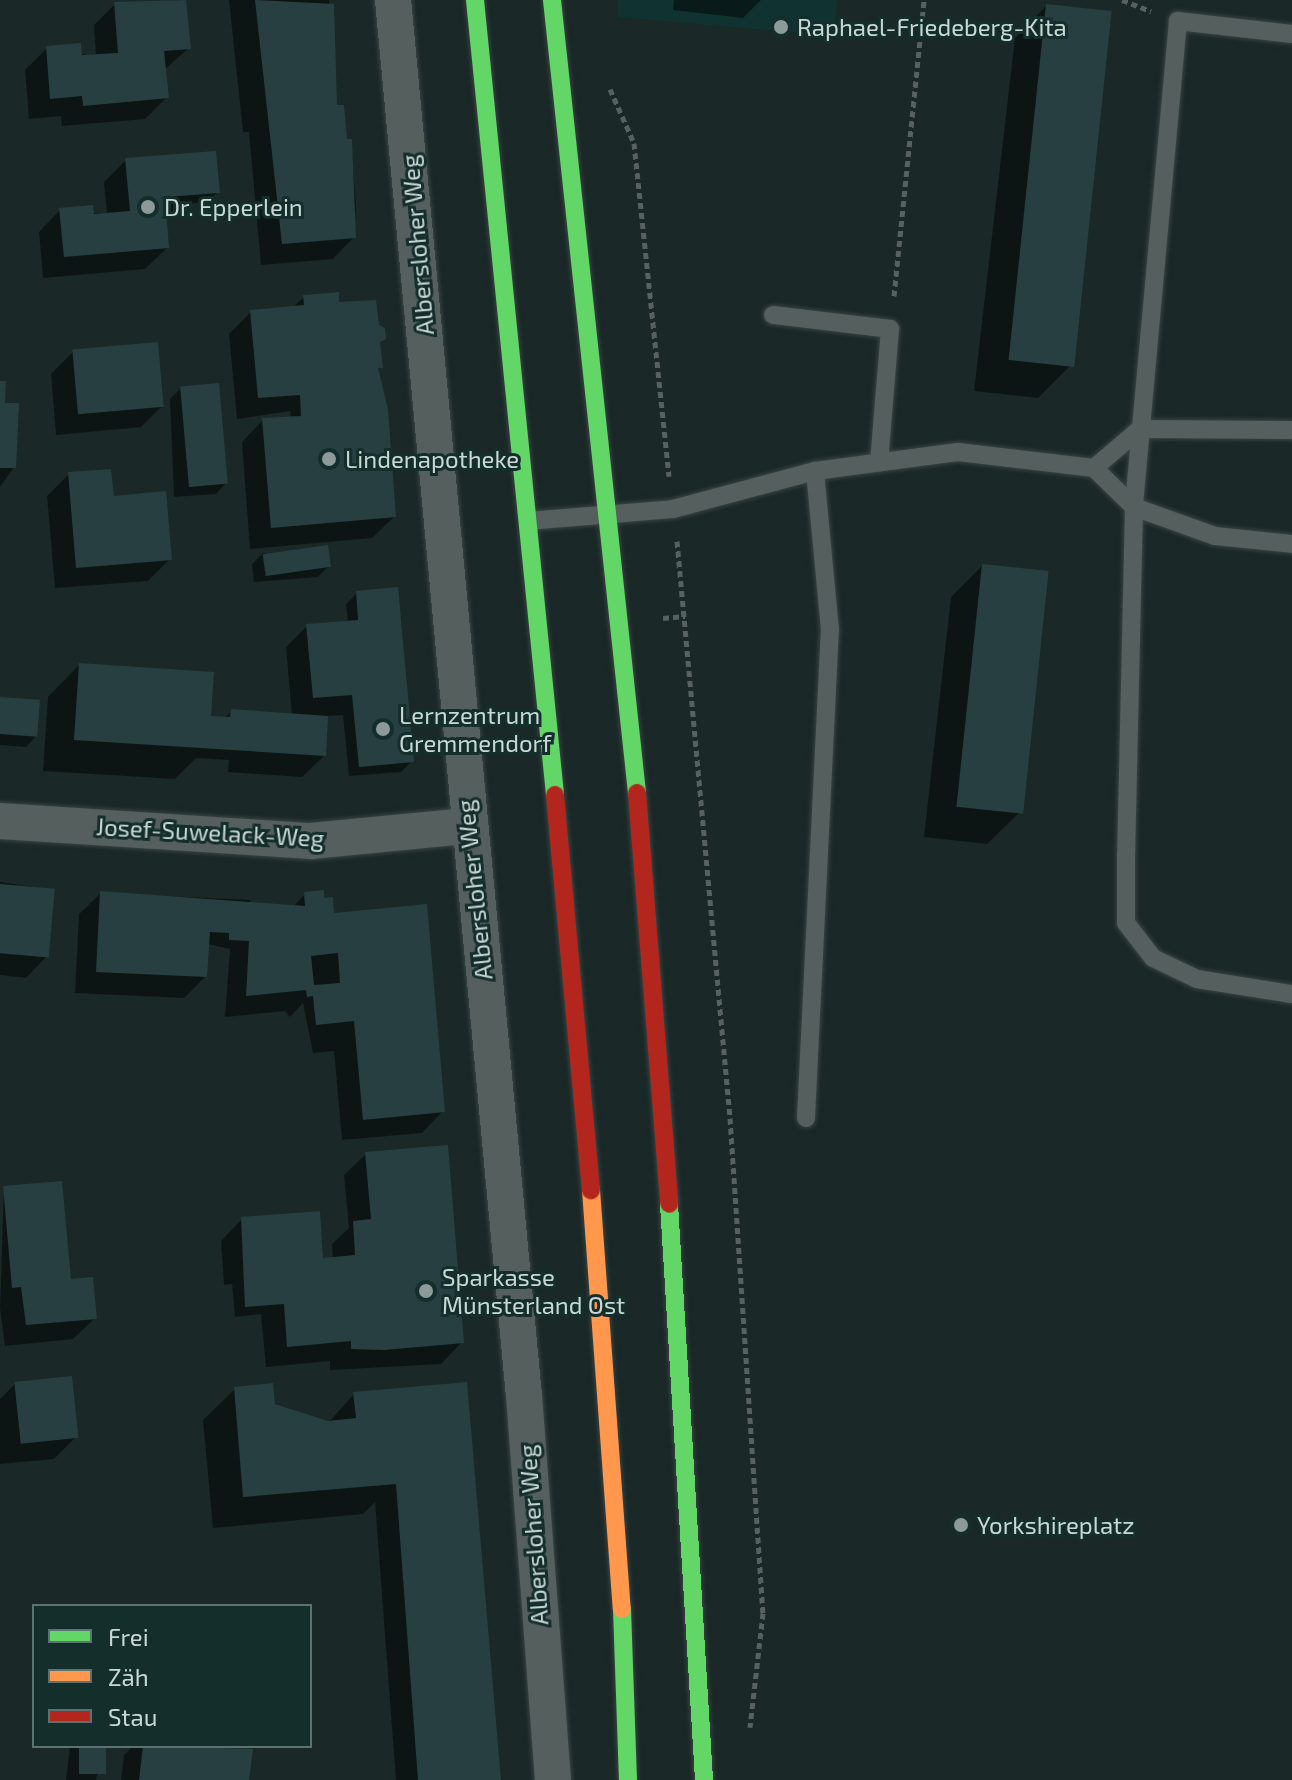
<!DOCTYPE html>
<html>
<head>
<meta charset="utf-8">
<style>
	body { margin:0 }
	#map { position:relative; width:1292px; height:1780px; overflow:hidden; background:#1a2827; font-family:"Exo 2",sans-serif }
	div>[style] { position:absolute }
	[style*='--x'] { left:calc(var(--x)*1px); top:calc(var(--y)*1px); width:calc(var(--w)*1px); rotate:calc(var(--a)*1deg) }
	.built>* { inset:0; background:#103331 }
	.shadow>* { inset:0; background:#0007 }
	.building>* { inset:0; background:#283f42; transform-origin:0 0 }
	.path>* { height:5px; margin-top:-2.5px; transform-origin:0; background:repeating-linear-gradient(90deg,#566160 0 6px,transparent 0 10px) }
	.roads { filter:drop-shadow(0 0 2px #394443) drop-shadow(0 0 2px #394443) }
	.lane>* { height:18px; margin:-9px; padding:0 9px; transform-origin:9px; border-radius:9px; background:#545f5e }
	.street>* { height:36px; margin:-18px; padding:0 18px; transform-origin:18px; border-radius:18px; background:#545f5e }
	.fast>* { height:18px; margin:-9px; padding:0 9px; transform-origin:9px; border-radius:9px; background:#63d668 }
	.slow>* { height:18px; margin:-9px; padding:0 9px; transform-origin:9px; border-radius:9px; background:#ff974d }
	.jam>* { height:18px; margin:-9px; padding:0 9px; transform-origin:9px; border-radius:9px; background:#b3261e }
	.dots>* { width:22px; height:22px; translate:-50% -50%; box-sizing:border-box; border:4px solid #142e2c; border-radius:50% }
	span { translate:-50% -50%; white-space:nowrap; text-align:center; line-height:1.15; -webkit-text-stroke:6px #142e2c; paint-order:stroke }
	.poi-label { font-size:24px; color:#c9d8d6 }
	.left { translate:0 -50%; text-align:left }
	.street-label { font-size:24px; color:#c9d8d6 }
	.legend { position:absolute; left:32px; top:1604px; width:280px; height:144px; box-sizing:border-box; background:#142e2c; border:2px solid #5c7270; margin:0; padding:10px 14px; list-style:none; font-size:24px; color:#c9d8d6 }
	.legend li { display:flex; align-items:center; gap:16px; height:40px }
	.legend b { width:40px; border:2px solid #5c7270 }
</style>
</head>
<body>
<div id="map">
	<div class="built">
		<div style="clip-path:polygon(617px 0,837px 0,834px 36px,618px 17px)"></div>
	</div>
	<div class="shadow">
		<div style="clip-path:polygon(184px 0,189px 48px,164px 70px,167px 97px,145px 119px,62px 126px,61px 116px,29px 119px,25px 70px,47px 48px,96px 56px,94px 25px,115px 4px)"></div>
		<div style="clip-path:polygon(229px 0,329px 0,335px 107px,345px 142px,351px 141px,356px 205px,354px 237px,333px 259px,261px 265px,249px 132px,243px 132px)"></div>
		<div style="clip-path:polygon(674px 0,761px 0,743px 18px,673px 10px)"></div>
		<div style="clip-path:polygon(1046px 6px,1070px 366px,1038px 398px,974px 391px,1015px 38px)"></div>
		<div style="clip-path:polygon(126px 160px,218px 192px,207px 202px,185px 204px,174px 215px,165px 216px,167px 248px,145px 269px,43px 278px,39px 232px,60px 210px,107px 214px,104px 182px)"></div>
		<div style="clip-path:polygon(304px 297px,337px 305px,377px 327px,384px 338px,378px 344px,376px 372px,394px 517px,372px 538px,250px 549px,242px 442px,263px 420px,291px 418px,290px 411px,237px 419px,229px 334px,251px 312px,292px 308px)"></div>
		<div style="clip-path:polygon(73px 352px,162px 406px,141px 427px,56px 435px,51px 374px)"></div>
		<div style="clip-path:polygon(0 383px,14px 467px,0 487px)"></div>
		<div style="clip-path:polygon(181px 388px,226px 483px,216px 494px,174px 497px,170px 399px)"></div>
		<div style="clip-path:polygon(69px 474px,112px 498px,170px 559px,148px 581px,55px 588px,47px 496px)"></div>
		<div style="clip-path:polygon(263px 553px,329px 566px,318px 577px,254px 582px,252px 564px)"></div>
		<div style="clip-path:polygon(982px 566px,1019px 813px,987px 844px,924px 837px,951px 597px)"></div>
		<div style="clip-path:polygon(357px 593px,401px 618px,412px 761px,401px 772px,349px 776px,343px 715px,326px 716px,324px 756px,302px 777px,228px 772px,229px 760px,196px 758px,175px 779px,43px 771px,48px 697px,79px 665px,209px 717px,225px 718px,232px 711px,292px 715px,286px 647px,307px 626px,348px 622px,346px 604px)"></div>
		<div style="clip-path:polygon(0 697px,36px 736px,26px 747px,0 745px)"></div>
		<div style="clip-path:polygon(0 882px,53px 890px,47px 956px,26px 978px,0 975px)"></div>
		<div style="clip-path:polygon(101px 893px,250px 900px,250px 907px,293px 907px,305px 894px,323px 900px,443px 1111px,422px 1133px,342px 1140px,334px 1051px,313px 1053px,303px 1003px,290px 1017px,285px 1011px,225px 1017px,230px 949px,207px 944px,205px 977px,184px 998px,75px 993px,79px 914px)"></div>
		<div style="clip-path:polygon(366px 1154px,462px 1342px,441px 1364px,330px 1370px,330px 1361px,266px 1367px,261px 1314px,235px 1317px,232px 1284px,224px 1285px,221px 1241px,242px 1219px,322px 1260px,333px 1259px,332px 1244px,349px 1228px,344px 1175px)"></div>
		<div style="clip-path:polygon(4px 1188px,95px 1318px,73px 1339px,5px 1346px,0 1308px)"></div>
		<div style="clip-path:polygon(15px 1384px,76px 1437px,54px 1459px,0 1464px,0 1399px)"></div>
		<div style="clip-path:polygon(465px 1384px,499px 1780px,396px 1780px,375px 1502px,363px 1514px,213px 1528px,203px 1420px,235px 1389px,328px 1423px,354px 1394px)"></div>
		<div style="clip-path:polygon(70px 1746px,104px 1746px,96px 1780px,66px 1780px)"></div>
		<div style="clip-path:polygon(133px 1746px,250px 1751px,247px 1780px,121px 1780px,124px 1755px)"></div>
	</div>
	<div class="building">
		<div style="clip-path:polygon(186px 0,191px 49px,164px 51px,169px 98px,83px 106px,82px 96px,50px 99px,46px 46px,81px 43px,82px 55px,118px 53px,114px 2px)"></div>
		<div style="clip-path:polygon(255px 0,334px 4px,337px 105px,344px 105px,347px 139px,352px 139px,356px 238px,282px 244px)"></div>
		<div style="left:1046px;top:4px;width:66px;height:358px;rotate:6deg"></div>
		<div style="clip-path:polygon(216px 151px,220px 193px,165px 197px,169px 248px,64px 257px,59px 208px,93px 205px,94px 214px,130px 211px,125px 158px)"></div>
		<div style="clip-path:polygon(339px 292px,339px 302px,376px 300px,379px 325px,385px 328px,386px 339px,380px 342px,383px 368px,378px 368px,388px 409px,396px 517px,271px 528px,262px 418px,301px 416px,300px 395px,258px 398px,250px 310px,304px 305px,303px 295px)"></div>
		<div style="left:158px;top:342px;width:65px;height:86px;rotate:85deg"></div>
		<div style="clip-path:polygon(0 381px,6px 381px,5px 403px,19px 403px,16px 468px,0 468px)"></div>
		<div style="left:219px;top:383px;width:101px;height:39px;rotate:85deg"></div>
		<div style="clip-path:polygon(111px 469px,114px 496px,166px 491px,172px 560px,76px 568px,68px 472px)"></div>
		<div style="left:328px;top:545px;width:22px;height:66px;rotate:82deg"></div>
		<div style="left:982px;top:564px;width:67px;height:244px;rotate:6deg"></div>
		<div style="clip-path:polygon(398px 587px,414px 762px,359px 767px,352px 695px,313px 698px,306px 624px,358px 620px,356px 591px)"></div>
		<div style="clip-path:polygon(79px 663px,214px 672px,211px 716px,230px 717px,231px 709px,328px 716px,326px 756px,74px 740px)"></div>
		<div style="left:0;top:697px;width:40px;height:37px;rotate:4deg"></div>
		<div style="left:0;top:884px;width:55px;height:69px;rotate:5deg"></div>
		<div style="clip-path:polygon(evenodd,324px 890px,324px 898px,333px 897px,334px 913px,427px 904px,445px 1112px,363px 1120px,354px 1021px,316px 1025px,313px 996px,307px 997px,306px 990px,246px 996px,249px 941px,229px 940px,229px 933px,210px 932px,207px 977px,96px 972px,100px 891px,305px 906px,304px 892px,324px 890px,338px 953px,340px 983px,314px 985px,311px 956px,338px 953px)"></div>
		<div style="clip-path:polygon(448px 1145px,464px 1343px,384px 1350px,351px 1349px,351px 1341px,287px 1347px,284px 1304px,245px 1307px,241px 1217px,320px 1211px,323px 1258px,355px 1255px,353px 1221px,371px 1219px,365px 1152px)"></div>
		<div style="clip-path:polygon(62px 1181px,71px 1279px,93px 1277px,97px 1319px,26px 1325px,21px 1287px,12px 1288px,3px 1186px)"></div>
		<div style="left:72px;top:1376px;width:62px;height:58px;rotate:84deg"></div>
		<div style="clip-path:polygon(467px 1382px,501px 1780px,418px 1780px,396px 1484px,243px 1497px,234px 1387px,273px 1383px,275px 1404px,328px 1421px,356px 1418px,353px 1392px)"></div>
		<div style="left:79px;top:1746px;width:27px;height:28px"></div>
		<div style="clip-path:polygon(143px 1746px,253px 1749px,249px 1780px,139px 1780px)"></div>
	</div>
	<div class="path">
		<div style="--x:1122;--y:0;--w:31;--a:21"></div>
		<div style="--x:610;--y:89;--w:59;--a:66"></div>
		<div style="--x:634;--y:143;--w:335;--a:84"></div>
		<div style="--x:894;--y:296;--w:298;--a:-84.2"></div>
		<div style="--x:677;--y:541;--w:579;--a:84.75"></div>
		<div style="--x:730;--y:1118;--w:496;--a:86.2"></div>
		<div style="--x:763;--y:1613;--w:115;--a:96.5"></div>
		<div style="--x:663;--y:618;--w:22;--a:-5"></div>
	</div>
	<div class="roads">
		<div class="lane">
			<div style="--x:1292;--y:34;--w:115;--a:-173.5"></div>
			<div style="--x:1178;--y:21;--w:488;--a:95.2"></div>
			<div style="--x:1134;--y:507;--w:348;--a:91.3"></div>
			<div style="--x:1126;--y:855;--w:68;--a:90"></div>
			<div style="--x:1126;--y:923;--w:44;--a:52.4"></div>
			<div style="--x:1153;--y:958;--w:49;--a:25.5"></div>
			<div style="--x:1197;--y:979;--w:96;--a:9"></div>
			<div style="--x:773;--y:315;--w:118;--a:6.8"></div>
			<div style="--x:890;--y:329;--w:134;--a:94.7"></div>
			<div style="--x:1094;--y:468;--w:60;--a:-40.3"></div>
			<div style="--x:1140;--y:429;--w:152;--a:0.4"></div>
			<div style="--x:528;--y:521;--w:145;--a:-4.7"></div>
			<div style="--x:673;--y:509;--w:147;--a:-15"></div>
			<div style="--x:815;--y:471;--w:144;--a:-7.6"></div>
			<div style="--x:958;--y:452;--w:137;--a:6.7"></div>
			<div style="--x:1094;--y:468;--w:56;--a:44.3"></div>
			<div style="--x:1134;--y:507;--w:86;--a:19.7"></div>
			<div style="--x:1215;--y:536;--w:77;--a:5.9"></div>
			<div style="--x:806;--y:1118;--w:489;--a:-87.2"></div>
			<div style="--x:830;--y:630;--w:160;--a:-95.4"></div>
		</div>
		<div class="street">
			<div style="--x:393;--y:0;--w:1401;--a:84.64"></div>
			<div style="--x:524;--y:1395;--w:386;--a:85.7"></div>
			<div style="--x:0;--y:821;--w:312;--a:3.7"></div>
			<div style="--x:311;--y:841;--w:157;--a:-5.5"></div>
		</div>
		<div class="fast">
			<div style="--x:475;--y:0;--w:799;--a:84.25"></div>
			<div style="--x:552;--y:0;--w:798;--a:83.88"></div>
			<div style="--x:669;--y:1204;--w:577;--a:86.52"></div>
			<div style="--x:622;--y:1609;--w:171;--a:88"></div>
		</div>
		<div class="slow">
			<div style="--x:591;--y:1190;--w:420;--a:85.8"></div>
		</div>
		<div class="jam">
			<div style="--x:637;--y:793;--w:412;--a:85.5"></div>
			<div style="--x:555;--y:795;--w:397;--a:84.8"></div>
		</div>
	</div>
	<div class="dots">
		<div style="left:781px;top:27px;background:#8c9a99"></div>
		<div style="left:148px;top:207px;background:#8c9a99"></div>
		<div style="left:329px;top:459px;background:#8c9a99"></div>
		<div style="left:383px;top:729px;background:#8c9a99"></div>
		<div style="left:426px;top:1291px;background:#8c9a99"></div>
		<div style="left:961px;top:1525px;background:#8c9a99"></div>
	</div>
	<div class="poi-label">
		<span class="left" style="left:797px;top:27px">Raphael-Friedeberg-Kita</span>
		<span class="left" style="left:164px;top:207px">Dr. Epperlein</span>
		<span class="left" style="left:345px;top:459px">Lindenapotheke</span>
		<span class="left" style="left:399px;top:729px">Lernzentrum<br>Gremmendorf</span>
		<span class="left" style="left:442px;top:1291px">Sparkasse<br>Münsterland Ost</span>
		<span class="left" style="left:977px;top:1525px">Yorkshireplatz</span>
	</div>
	<div class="street-label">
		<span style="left:417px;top:245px;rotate:-95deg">Albersloher Weg</span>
		<span style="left:210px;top:832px;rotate:3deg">Josef-Suwelack-Weg</span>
		<span style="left:474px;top:890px;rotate:-96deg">Albersloher Weg</span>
		<span style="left:533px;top:1535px;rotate:-94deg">Albersloher Weg</span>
	</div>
	<ul class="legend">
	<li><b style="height:10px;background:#63d668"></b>Frei</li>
	<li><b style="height:10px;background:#ff974d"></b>Zäh</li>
	<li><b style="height:10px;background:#b3261e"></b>Stau</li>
	</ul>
</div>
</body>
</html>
